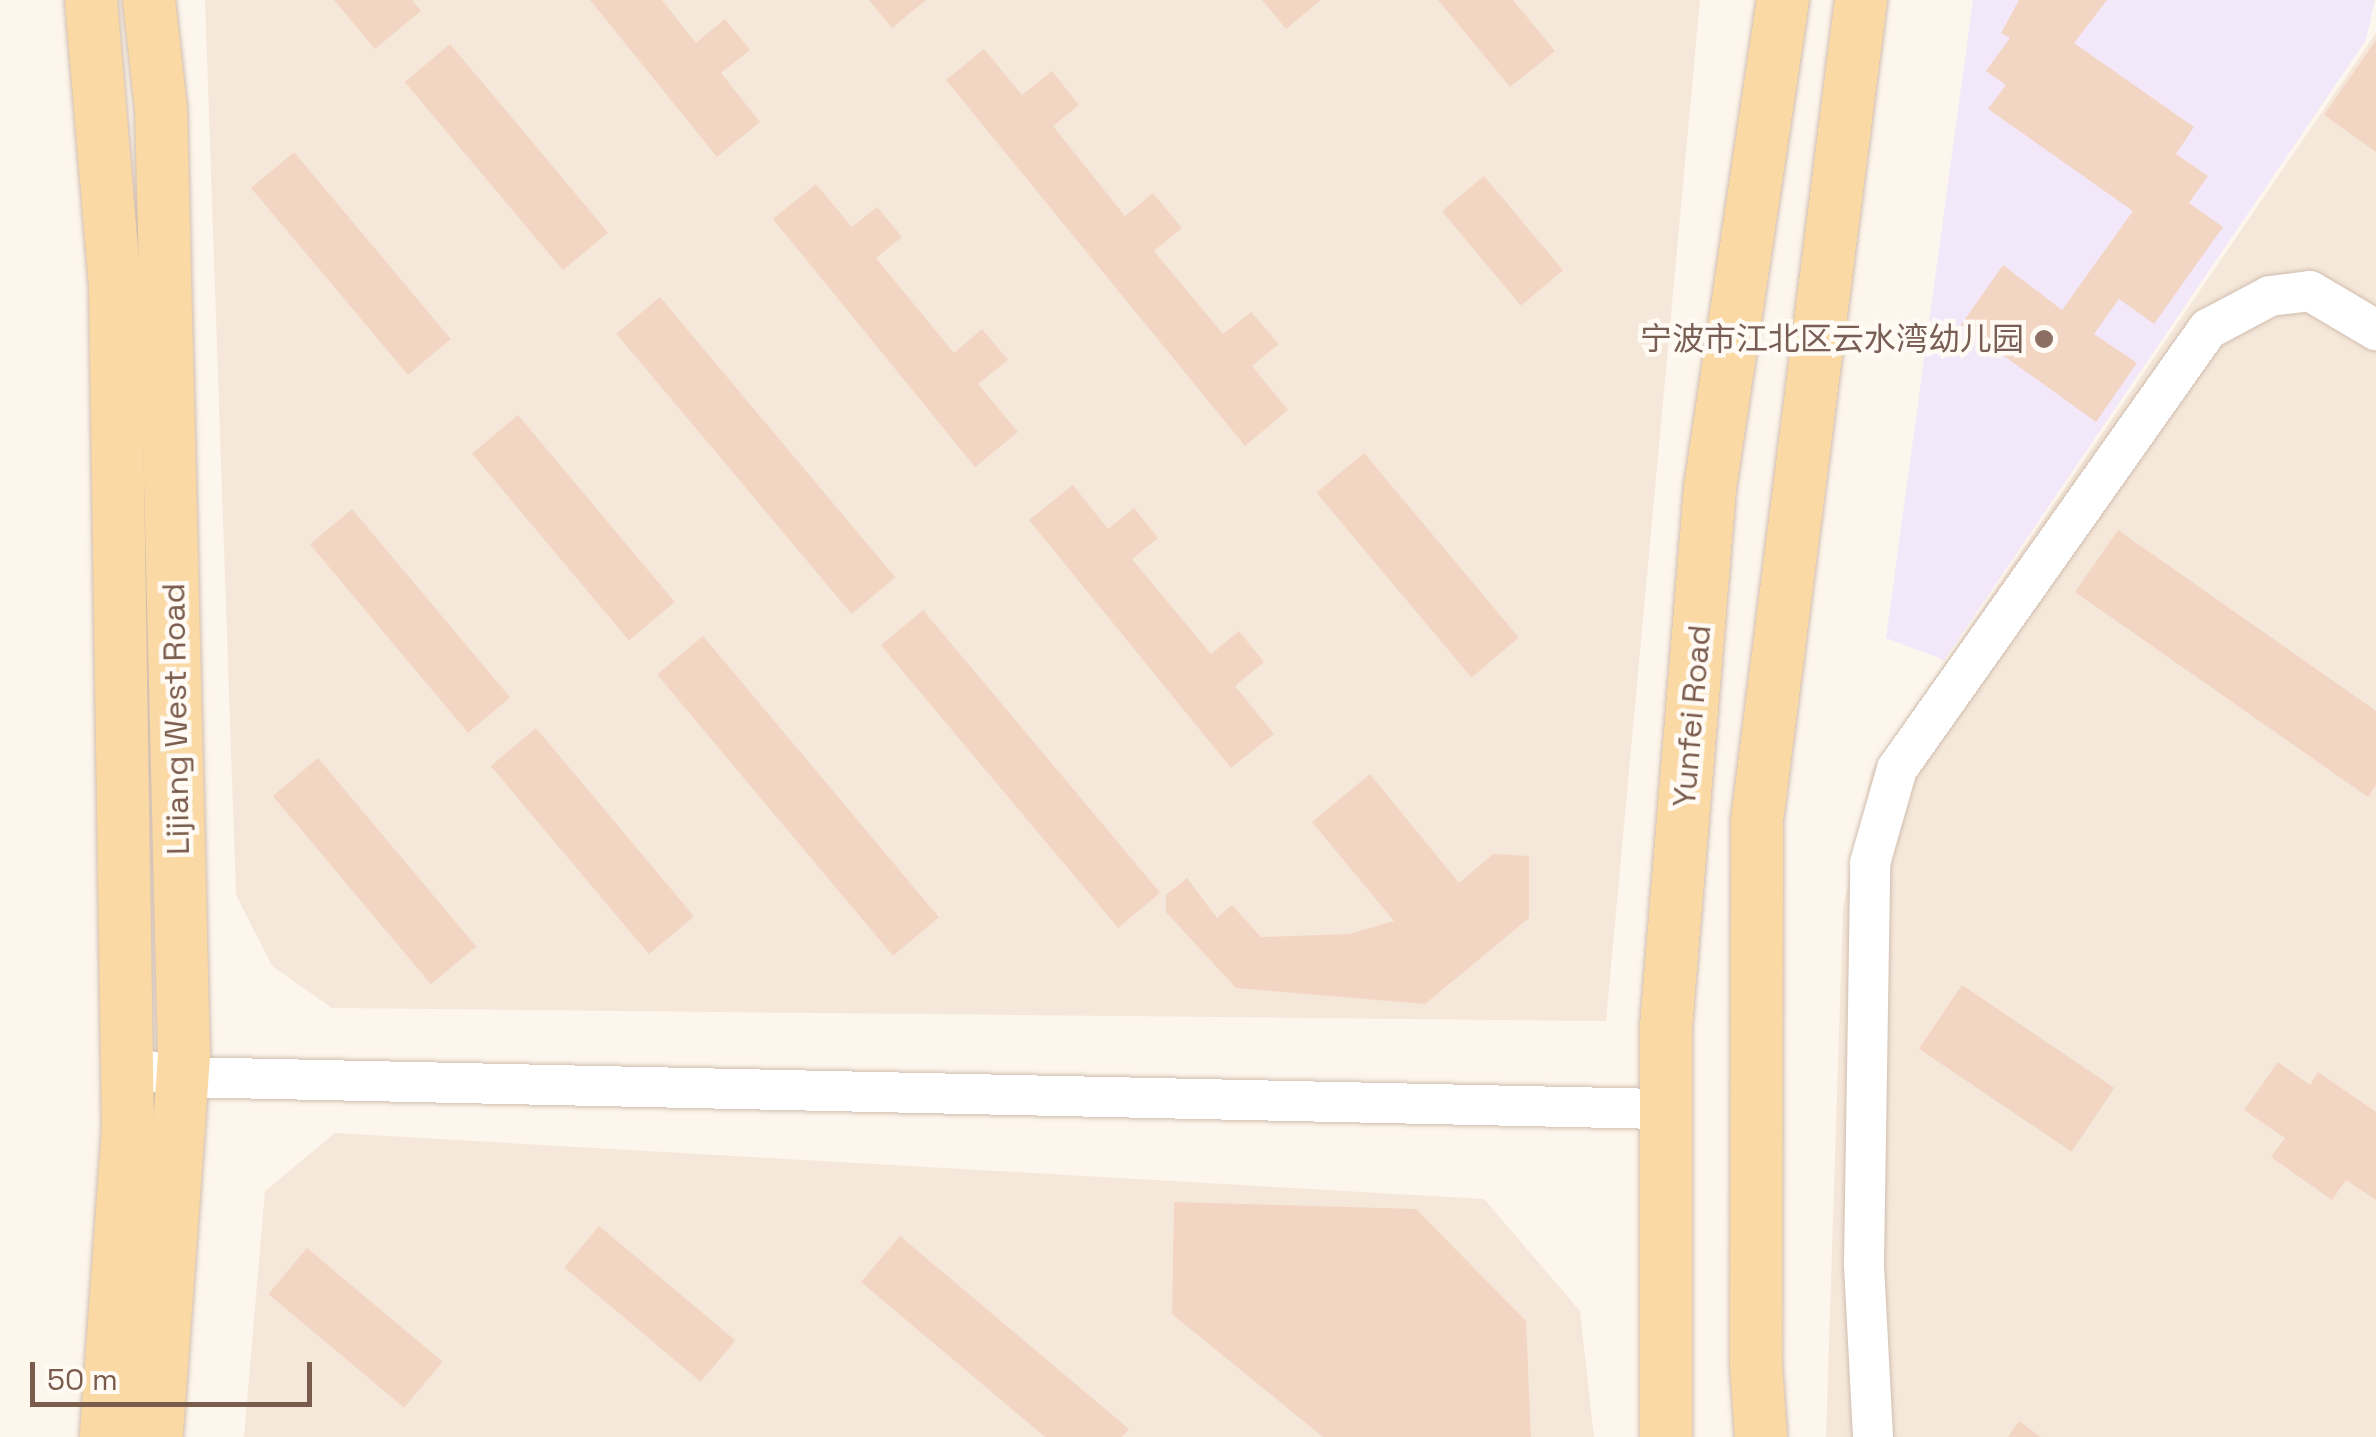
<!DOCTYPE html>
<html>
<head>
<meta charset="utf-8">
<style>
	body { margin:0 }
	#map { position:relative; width:2376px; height:1437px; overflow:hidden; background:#fdf6ec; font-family:"Space Grotesk","Noto Sans SC",sans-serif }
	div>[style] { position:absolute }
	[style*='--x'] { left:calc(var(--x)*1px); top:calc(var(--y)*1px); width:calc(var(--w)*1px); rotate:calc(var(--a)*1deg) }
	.residential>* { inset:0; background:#f5e8da }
	.education>* { inset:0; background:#f3e8fa }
	.building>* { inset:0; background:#f3d5c3; transform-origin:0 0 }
	.roads { filter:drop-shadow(0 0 2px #d1beb0) drop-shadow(0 0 2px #d1beb0) }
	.minor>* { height:40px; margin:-20px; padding:0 20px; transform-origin:20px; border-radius:20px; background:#fff }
	.major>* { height:52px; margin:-26px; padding:0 26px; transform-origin:26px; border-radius:26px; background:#fbd9a5 }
	.dots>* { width:28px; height:28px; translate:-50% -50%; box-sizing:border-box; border:5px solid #fffaf3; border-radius:50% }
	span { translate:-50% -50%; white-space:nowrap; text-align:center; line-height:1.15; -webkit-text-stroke:9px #fffaf3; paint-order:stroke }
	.education-label { font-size:32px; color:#785e54 }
	.right { translate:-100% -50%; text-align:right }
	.street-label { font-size:32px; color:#7a5c4d }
	.scale { position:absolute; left:30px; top:1362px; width:282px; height:45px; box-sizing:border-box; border:5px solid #7a5c4d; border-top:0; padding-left:12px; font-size:30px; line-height:35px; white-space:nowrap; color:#7a5c4d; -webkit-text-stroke:8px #fffaf3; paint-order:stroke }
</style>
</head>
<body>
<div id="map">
	<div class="residential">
		<div style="clip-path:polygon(205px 0,1700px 0,1606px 1021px,332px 1008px,272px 966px,236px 895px)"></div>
		<div style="clip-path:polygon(2376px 33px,2376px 1437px,1826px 1437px,1843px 908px,1872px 770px)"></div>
		<div style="clip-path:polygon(335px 1133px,1484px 1199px,1580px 1311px,1594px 1437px,244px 1437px,265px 1191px)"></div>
	</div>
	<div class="education">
		<div style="clip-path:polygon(1973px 0,2375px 0,2366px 40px,1944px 660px,1886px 638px)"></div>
	</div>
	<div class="building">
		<div style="clip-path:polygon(334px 0,412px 0,421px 11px,375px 49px)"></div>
		<div style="clip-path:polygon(590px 0,662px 0,696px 43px,725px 19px,750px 50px,721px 73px,760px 122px,717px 157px)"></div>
		<div style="clip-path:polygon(869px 0,926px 0,892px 28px)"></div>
		<div style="clip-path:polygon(1262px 0,1321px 0,1286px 29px)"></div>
		<div style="clip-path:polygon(1438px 0,1513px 0,1555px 51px,1510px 87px)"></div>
		<div style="clip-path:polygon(2019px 0,2107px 0,2074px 43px,2194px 127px,2176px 154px,2208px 176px,2189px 203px,2223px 227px,2154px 324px,2119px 299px,2094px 334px,2137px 363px,2096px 422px,1961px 325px,2003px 265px,2062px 310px,2133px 211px,1988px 109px,2006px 85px,1986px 71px,2010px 38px,2001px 33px)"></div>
		<div style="clip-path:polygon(2376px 40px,2376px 152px,2324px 115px)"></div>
		<div style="left:450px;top:44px;width:246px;height:59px;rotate:50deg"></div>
		<div style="clip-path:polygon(984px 49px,1022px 95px,1052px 71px,1079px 105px,1053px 126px,1125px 216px,1153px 193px,1182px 228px,1154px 251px,1223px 334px,1251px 312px,1279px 344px,1252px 366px,1288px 410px,1245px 446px,946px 80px)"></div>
		<div style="left:294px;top:152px;width:244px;height:56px;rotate:50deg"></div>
		<div style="left:1484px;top:176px;width:123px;height:55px;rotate:50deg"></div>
		<div style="clip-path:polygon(816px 184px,852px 227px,877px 207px,902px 237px,876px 258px,954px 353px,982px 329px,1008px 360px,978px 384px,1018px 432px,975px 467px,773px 219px)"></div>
		<div style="left:660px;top:297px;width:366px;height:57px;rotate:50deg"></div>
		<div style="left:518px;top:415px;width:244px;height:60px;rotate:50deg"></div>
		<div style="left:1364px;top:453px;width:241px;height:62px;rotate:50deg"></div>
		<div style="clip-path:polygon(1073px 485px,1108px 529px,1134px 508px,1158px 538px,1132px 559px,1211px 654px,1239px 631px,1264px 662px,1235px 686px,1274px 734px,1231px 768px,1029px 520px)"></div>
		<div style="left:352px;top:509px;width:246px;height:55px;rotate:50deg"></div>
		<div style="clip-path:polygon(2118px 530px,2376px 711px,2376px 785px,2368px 797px,2075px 592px)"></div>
		<div style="left:923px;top:610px;width:369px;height:55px;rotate:50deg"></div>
		<div style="left:703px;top:636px;width:367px;height:60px;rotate:50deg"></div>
		<div style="left:536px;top:728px;width:246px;height:59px;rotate:50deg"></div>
		<div style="left:318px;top:758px;width:246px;height:59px;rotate:50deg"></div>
		<div style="clip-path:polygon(1370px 774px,1459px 883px,1493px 854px,1529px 856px,1529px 918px,1425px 1004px,1236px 988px,1166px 912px,1166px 895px,1187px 878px,1217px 918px,1232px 905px,1261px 937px,1349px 934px,1394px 921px,1312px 822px)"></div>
		<div style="left:1962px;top:985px;width:184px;height:77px;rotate:34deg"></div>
		<div style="clip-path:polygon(2278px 1062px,2310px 1085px,2318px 1072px,2376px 1112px,2376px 1200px,2346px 1180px,2332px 1200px,2271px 1157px,2285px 1138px,2244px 1110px)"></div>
		<div style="clip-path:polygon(1174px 1202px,1416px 1209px,1526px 1321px,1531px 1437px,1323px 1437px,1172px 1314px)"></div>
		<div style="left:599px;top:1226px;width:178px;height:54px;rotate:40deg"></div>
		<div style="clip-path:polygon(900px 1236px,1129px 1429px,1122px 1437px,1045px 1437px,861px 1282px)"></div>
		<div style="left:307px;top:1248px;width:177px;height:60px;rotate:40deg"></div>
		<div style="clip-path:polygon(2019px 1421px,2041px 1437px,2008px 1437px)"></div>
	</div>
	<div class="roads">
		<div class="minor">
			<div style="--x:127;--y:1067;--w:56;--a:10.3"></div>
			<div style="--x:182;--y:1077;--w:1484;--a:1.24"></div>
			<div style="--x:1873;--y:1437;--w:174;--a:-93"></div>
			<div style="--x:1864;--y:1263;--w:400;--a:-89.1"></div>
			<div style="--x:1870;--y:863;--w:98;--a:-74"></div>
			<div style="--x:1897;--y:769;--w:539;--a:-54.75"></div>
			<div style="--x:2208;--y:329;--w:70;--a:-28"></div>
			<div style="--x:2270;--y:296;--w:40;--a:-7.1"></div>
			<div style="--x:2310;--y:291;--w:77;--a:30.6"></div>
		</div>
		<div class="major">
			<div style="--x:91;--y:0;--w:287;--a:85.2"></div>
			<div style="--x:115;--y:286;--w:842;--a:89.12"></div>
			<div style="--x:128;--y:1128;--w:310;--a:94.1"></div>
			<div style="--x:149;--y:0;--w:109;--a:83.7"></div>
			<div style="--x:161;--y:108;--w:948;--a:88.61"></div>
			<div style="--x:184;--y:1056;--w:382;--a:94.1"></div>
			<div style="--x:1666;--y:1437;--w:410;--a:-90"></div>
			<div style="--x:1666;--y:1027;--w:541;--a:-85.33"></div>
			<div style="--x:1710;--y:488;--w:493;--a:-81.5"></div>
			<div style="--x:1761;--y:1437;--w:74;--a:-93.9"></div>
			<div style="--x:1756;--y:1363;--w:542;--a:-89.89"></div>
			<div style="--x:1757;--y:821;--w:828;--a:-82.78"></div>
		</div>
	</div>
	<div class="dots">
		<div style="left:2044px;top:339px;background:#8d6e63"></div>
	</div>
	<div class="education-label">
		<span class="right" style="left:2024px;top:339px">宁波市江北区云水湾幼儿园</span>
	</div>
	<div class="street-label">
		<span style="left:1692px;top:716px;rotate:-85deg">Yunfei Road</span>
		<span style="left:176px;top:719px;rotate:-91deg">Lijiang West Road</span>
	</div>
	<div class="scale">50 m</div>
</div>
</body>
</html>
